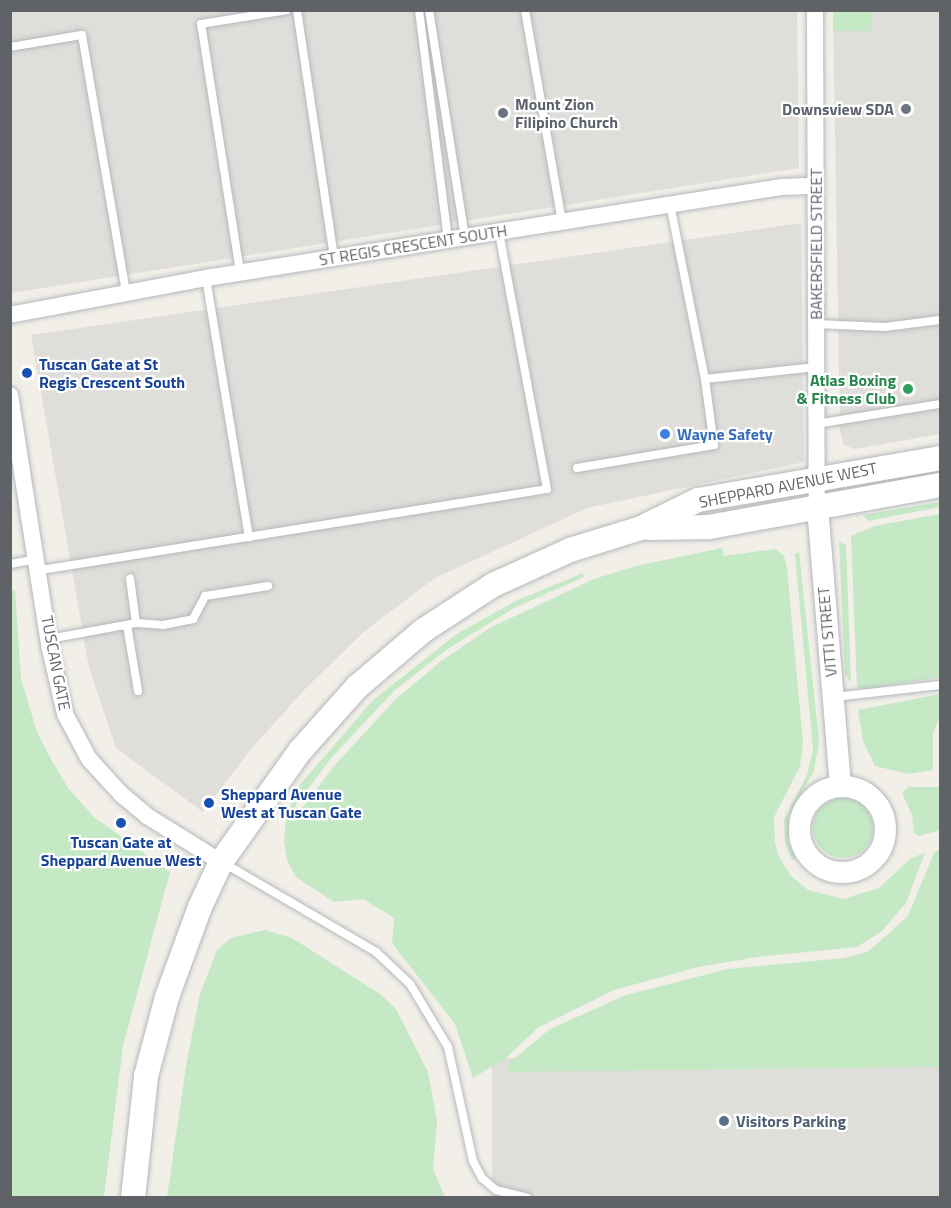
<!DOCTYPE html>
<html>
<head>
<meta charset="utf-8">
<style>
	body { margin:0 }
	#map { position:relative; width:951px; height:1208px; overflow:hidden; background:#f1efe8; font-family:"Titillium Web",sans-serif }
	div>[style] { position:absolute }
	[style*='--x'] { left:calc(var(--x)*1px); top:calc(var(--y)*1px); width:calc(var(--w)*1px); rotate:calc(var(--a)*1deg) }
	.industrial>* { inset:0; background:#e0deda; transform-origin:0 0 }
	.green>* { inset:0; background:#c5e8c5; transform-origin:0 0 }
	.round { border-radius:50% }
	.roads { filter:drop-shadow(0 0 2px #b5b8bc) drop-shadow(0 0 2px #b5b8bc) }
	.service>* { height:8px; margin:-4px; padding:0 4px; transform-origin:4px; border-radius:4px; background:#fff }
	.minor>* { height:16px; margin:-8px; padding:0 8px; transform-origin:8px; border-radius:8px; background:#fff }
	.tertiary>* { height:21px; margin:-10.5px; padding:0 10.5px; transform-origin:10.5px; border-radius:10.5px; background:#fff }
	.tertiary>.ring { margin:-10.5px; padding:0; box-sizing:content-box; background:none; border:21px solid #fff; border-radius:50% }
	.secondary>* { height:24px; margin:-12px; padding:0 12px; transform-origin:12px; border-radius:12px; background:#fff }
	.dots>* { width:16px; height:16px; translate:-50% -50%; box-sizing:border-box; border:3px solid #fff; border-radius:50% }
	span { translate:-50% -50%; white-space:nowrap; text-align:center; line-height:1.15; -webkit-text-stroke:4.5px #fff; paint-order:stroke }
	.worship-label { font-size:16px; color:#5b616d; font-weight:700 }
	.left { translate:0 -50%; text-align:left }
	.right { translate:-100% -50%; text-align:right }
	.street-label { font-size:16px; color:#5f6368 }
	.transit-label { font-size:16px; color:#164399; font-weight:700 }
	.leisure-label { font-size:16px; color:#27864d; font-weight:700 }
	.shop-label { font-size:16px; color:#366cbe; font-weight:700 }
	.service-label { font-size:16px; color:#4e5e75; font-weight:700 }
	.frame { position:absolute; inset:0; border:12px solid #5f6368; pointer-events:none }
</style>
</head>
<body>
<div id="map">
	<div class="industrial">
		<div style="clip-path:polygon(11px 11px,797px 11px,799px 168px,11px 293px)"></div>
		<div style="clip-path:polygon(833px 11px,940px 11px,940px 434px,855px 449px,844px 445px,840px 432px)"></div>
		<div style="clip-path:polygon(801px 223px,804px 462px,587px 508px,435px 578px,366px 630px,304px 690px,251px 749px,203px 812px,116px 748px,89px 668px,31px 335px)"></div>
		<div style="left:940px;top:1058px;width:139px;height:448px;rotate:90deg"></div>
	</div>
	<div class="green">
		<div style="left:833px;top:11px;width:38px;height:20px"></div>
		<div style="clip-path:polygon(940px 502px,940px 507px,868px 521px,863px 515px)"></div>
		<div style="clip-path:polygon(940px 514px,940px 677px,867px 689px,857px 687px,851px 536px,875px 526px)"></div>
		<div style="clip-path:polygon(839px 541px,846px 545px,851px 683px,845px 674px)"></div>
		<div style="clip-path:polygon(722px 548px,724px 556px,776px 549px,784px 556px,787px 569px,803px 743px,800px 766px,774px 817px,775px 844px,780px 859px,791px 876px,808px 890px,843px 899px,879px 888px,911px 858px,925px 853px,906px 903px,882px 931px,857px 947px,757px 957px,698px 967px,614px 990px,539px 1027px,506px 1058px,473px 1078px,455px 1024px,392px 943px,394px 918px,363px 899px,334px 902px,296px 877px,287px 860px,284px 841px,286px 820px,297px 788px,373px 700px,458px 633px,520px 599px,583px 573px,584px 577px,514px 608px,446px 650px,394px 691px,332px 757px,295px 806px,301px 810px,333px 767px,395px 700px,440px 662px,490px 628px,594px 579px,636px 566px)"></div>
		<div style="clip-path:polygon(799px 552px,819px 741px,814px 771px,789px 815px,788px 842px,796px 858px,792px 860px,785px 843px,784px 820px,807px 775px,813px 749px,795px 554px)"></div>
		<div style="clip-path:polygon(15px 590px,21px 679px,37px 732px,52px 761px,68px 788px,94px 817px,170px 872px,123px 1046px,104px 1197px,11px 1197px,10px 591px)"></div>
		<div style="clip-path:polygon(940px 694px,940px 717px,933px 733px,933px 770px,909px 774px,875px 766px,863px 741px,858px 710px)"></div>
		<div style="clip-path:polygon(908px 787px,940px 787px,940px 830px,919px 836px,914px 833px,912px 815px,902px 793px)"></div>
		<div class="round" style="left:813px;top:798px;width:60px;height:60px"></div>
		<div style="clip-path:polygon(940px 849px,940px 1067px,507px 1072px,510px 1062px,550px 1029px,626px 995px,728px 969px,845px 958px,869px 951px,908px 916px,934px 853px)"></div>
		<div style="clip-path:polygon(265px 930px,292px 938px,380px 994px,396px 1009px,428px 1072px,437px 1121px,433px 1169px,445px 1197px,167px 1197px,186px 1066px,200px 994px,217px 950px,231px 938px)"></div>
	</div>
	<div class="roads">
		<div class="service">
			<div style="--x:297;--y:10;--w:251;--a:81.5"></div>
			<div style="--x:419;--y:10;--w:232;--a:82.8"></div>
			<div style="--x:429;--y:10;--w:230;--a:81"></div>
			<div style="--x:525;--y:10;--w:214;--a:80.1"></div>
			<div style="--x:10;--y:47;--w:73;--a:-9.5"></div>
			<div style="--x:82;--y:35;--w:262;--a:80.3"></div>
			<div style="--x:670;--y:204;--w:178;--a:78.7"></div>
			<div style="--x:705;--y:379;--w:112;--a:-6.2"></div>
			<div style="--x:240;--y:272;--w:251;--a:-98.9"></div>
			<div style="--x:201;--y:24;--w:87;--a:-9.2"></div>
			<div style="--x:206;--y:278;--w:263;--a:80.6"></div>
			<div style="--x:816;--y:324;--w:69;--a:2.5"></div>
			<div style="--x:885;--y:327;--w:55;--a:-7.3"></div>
			<div style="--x:816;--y:424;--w:126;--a:-9.2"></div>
			<div style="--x:577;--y:468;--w:139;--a:-9.5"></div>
			<div style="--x:714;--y:445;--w:67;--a:-97.8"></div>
			<div style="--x:10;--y:564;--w:28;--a:-10"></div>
			<div style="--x:41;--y:570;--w:512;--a:-9.09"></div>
			<div style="--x:547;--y:489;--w:261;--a:-100.6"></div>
			<div style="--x:136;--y:623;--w:27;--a:4"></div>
			<div style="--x:163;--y:625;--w:31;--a:-11"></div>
			<div style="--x:193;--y:619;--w:26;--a:-62"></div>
			<div style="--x:205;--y:596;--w:64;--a:-9"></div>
			<div style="--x:127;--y:625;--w:67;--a:80.5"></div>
			<div style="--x:49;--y:639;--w:88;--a:-10.4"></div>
			<div style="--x:136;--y:623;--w:45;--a:-97.6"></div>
			<div style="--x:834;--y:697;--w:107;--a:-6.5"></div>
			<div style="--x:222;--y:862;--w:178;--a:30.3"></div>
			<div style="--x:376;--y:952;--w:47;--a:43.3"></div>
			<div style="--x:410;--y:984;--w:74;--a:58.9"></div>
			<div style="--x:448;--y:1047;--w:117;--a:77.6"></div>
			<div style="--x:473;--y:1161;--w:19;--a:62"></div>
			<div style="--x:482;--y:1178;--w:18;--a:41"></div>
			<div style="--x:496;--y:1190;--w:32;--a:14"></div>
		</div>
		<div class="minor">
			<div style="--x:815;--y:10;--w:496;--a:89.8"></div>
			<div style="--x:10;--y:315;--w:199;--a:-10.7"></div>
			<div style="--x:206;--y:278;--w:582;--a:-8.99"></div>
			<div style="--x:781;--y:187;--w:35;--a:-2"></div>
			<div style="--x:10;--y:395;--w:257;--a:81.1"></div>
			<div style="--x:50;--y:649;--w:67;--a:77"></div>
			<div style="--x:65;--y:714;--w:51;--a:61.9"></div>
			<div style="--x:89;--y:759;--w:47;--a:47.6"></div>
			<div style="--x:121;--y:794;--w:34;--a:40"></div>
			<div style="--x:147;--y:816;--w:87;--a:31.9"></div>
		</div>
		<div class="tertiary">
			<div style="--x:817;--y:506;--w:280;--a:85.3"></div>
			<div class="ring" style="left:799px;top:786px;width:65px;height:65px"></div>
		</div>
		<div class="secondary">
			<div style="--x:650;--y:528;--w:59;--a:-1"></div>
			<div style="--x:709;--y:527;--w:235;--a:-10.3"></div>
			<div style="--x:133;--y:1198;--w:123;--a:-83.9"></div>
			<div style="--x:146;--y:1076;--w:82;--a:-75.1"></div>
			<div style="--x:167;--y:997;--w:96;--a:-69.9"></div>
			<div style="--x:200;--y:907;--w:50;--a:-65"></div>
			<div style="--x:221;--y:862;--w:136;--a:-54.6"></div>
			<div style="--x:300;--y:751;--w:86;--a:-48.3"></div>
			<div style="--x:357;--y:687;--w:88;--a:-40.4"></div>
			<div style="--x:424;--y:630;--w:82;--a:-33.1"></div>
			<div style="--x:493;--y:585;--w:85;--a:-24.4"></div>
			<div style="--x:570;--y:550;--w:74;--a:-17.2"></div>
			<div style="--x:641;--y:528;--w:64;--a:-26.2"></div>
			<div style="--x:698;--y:500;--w:246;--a:-9.8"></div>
		</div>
	</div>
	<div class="dots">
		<div style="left:906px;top:109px;background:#6b7280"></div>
		<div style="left:503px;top:113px;background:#6b7280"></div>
		<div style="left:27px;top:373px;background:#1a4fb4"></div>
		<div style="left:908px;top:389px;background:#2e9e5b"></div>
		<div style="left:665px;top:434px;background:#3f7fe0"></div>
		<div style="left:209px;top:803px;background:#1a4fb4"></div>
		<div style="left:121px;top:823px;background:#1a4fb4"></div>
		<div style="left:724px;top:1121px;background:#5c6f8a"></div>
	</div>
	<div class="worship-label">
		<span class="left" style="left:515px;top:113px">Mount Zion<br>Filipino Church</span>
		<span class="right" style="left:894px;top:109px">Downsview SDA</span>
	</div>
	<div class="street-label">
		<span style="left:816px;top:244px;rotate:-90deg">BAKERSFIELD STREET</span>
		<span style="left:413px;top:245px;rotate:-9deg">ST REGIS CRESCENT SOUTH</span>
		<span style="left:788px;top:485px;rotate:-11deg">SHEPPARD AVENUE WEST</span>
		<span style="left:827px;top:632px;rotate:-95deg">VITTI STREET</span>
		<span style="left:56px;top:663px;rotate:79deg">TUSCAN GATE</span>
	</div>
	<div class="transit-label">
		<span class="left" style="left:39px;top:373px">Tuscan Gate at St<br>Regis Crescent South</span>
		<span class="left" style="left:221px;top:803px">Sheppard Avenue<br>West at Tuscan Gate</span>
		<span style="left:121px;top:851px">Tuscan Gate at<br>Sheppard Avenue West</span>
	</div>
	<div class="leisure-label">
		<span class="right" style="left:896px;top:389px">Atlas Boxing<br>&amp; Fitness Club</span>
	</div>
	<div class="shop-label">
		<span class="left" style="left:677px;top:434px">Wayne Safety</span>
	</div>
	<div class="service-label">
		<span class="left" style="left:736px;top:1121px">Visitors Parking</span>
	</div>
	<div class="frame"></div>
</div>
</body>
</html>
